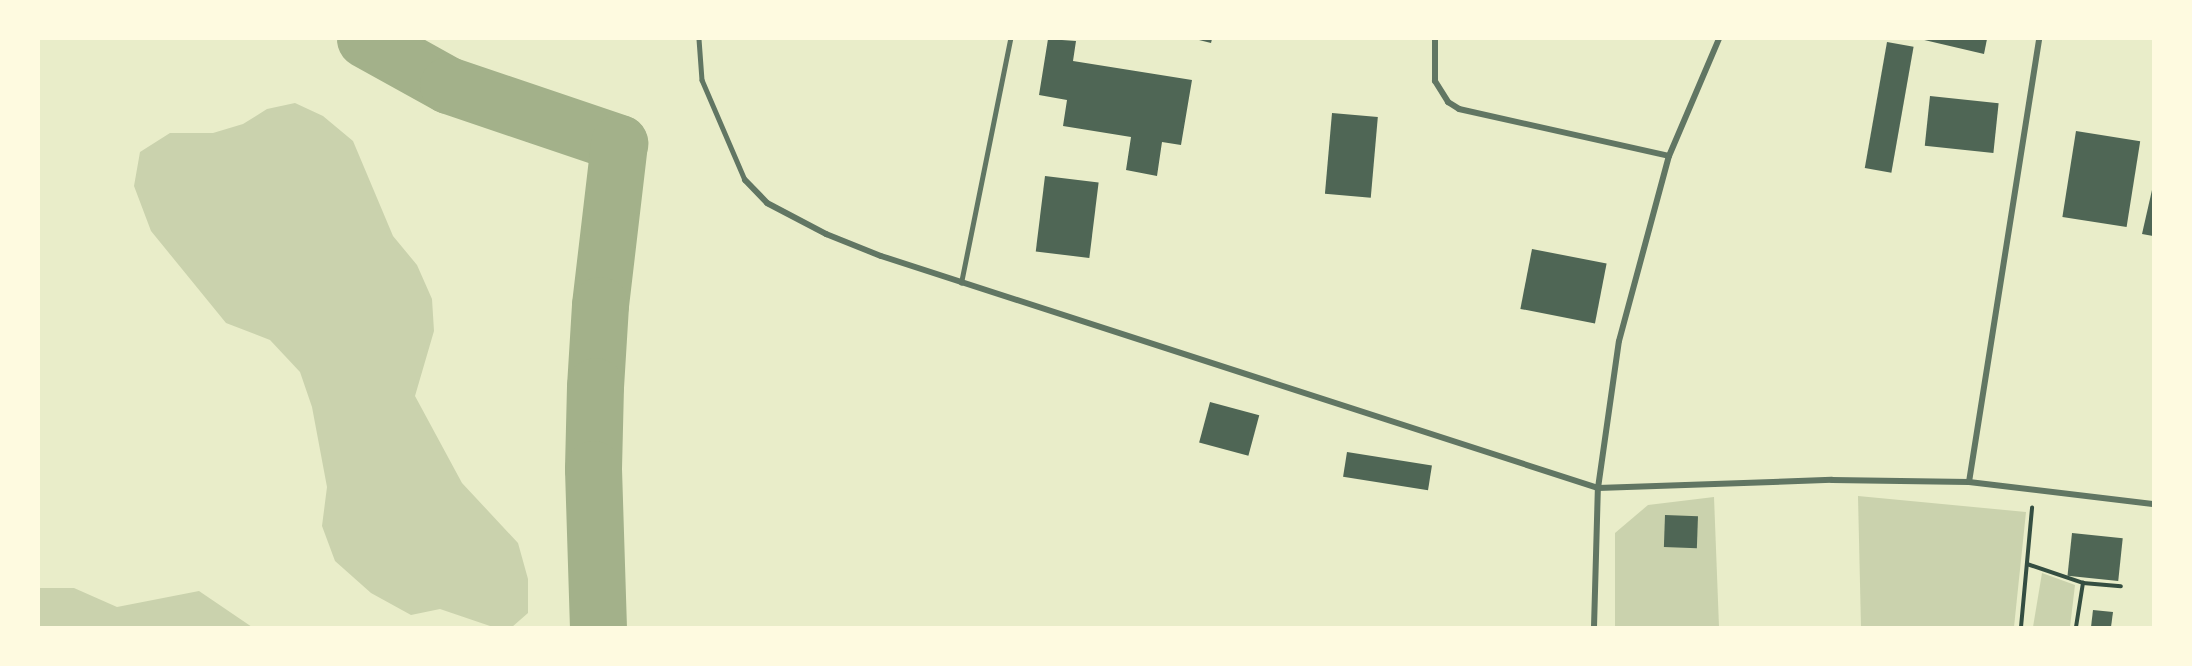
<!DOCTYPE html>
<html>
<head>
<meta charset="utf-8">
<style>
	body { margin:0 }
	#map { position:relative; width:2192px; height:666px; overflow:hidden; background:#e9edc9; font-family:Inter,sans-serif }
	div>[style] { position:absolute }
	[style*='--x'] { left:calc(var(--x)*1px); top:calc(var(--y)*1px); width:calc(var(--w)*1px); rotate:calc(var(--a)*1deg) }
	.green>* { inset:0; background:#cad2ad }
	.river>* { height:57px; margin:-28.5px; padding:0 28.5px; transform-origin:28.5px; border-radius:28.5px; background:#a3b18a }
	.building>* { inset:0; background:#4f6655; transform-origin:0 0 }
	.path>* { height:4px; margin:-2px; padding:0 2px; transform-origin:2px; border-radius:2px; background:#344e41 }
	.service>* { height:4.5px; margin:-2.25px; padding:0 2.25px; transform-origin:2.25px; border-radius:2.25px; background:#617663 }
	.minor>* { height:6px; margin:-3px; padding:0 3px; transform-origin:3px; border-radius:3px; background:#617663 }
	span { translate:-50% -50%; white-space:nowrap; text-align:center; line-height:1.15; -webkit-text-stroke:4.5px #fefae0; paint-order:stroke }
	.frame { position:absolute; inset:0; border:40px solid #fefae0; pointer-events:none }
</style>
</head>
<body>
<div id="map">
	<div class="green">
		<div style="clip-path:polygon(295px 103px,323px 116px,353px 141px,393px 236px,417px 265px,432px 299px,434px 331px,415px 396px,462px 483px,518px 543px,528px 579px,528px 613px,512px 627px,493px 627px,440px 609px,411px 615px,371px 593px,335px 561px,322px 526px,327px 487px,312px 407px,300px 372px,270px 340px,226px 323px,151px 231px,134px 186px,140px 152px,170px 133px,213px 133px,243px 124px,267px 109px)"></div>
		<div style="clip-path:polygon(1858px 496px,2026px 512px,2014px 627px,1861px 627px)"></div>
		<div style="clip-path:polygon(1714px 497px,1719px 627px,1615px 627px,1615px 533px,1648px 505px)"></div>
		<div style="clip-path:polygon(2042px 573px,2075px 585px,2070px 627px,2033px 627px)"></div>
		<div style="clip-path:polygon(39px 588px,74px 588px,117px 607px,199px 591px,252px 627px,39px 627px)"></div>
	</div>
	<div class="river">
		<div style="--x:365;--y:39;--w:95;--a:29"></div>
		<div style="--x:448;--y:85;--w:181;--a:18.7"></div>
		<div style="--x:619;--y:143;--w:163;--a:96.7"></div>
		<div style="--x:600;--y:305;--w:81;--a:93.5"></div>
		<div style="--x:595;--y:386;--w:83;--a:91.4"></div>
		<div style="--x:593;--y:469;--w:158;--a:88.2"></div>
	</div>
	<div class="building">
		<div style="clip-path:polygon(1048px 39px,1076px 41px,1073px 61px,1192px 80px,1181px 145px,1162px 142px,1157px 176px,1126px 170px,1131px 137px,1063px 126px,1067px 100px,1039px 95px)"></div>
		<div style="clip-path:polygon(1195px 39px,1212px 39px,1211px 43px)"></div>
		<div style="clip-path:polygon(1920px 39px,1987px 39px,1984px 54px)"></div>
		<div style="left:1887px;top:42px;width:27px;height:128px;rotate:10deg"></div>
		<div style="left:1930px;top:96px;width:69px;height:50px;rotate:6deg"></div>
		<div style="left:1332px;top:113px;width:46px;height:81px;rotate:5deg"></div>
		<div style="left:2076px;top:131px;width:65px;height:87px;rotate:9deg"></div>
		<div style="left:1045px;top:176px;width:54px;height:76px;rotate:7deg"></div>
		<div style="clip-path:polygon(2152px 190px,2153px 190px,2153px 236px,2142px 234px)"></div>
		<div style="left:1532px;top:249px;width:76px;height:61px;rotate:11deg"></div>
		<div style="left:1210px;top:402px;width:51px;height:42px;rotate:15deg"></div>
		<div style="left:1347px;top:452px;width:86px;height:25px;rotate:9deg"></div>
		<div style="left:1665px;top:515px;width:33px;height:32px;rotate:2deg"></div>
		<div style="left:2072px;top:533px;width:51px;height:43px;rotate:6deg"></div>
		<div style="clip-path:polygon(2093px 610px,2113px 612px,2111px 627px,2091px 627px)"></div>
	</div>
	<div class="path">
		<div style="--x:2027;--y:564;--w:59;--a:18.7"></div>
		<div style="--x:2083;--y:583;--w:38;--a:5"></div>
		<div style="--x:2021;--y:627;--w:120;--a:-84.7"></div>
		<div style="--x:2076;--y:627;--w:45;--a:-81"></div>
	</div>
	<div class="service">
		<div style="--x:699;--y:39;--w:41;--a:85.8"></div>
		<div style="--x:702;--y:80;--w:109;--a:66.7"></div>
		<div style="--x:961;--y:283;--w:249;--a:-78.6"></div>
	</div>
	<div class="minor">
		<div style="--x:1435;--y:39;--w:42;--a:90"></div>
		<div style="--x:1435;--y:81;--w:25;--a:58"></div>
		<div style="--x:1448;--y:102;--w:13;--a:32"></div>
		<div style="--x:1459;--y:109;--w:215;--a:12.6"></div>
		<div style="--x:745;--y:180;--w:32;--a:46"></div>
		<div style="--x:767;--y:203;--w:67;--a:27.7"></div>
		<div style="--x:826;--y:234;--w:59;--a:21.8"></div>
		<div style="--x:881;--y:256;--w:754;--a:17.93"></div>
		<div style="--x:1598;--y:488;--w:234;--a:-2"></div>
		<div style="--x:1832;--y:480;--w:137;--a:0.8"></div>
		<div style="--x:1969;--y:482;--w:185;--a:6.8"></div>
		<div style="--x:1969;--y:482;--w:448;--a:-81"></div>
		<div style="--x:1594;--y:627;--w:139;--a:-88.4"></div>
		<div style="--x:1598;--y:488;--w:148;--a:-81.9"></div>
		<div style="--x:1619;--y:341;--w:192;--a:-74.9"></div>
		<div style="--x:1669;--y:156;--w:127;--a:-66.9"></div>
	</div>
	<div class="frame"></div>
</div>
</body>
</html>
